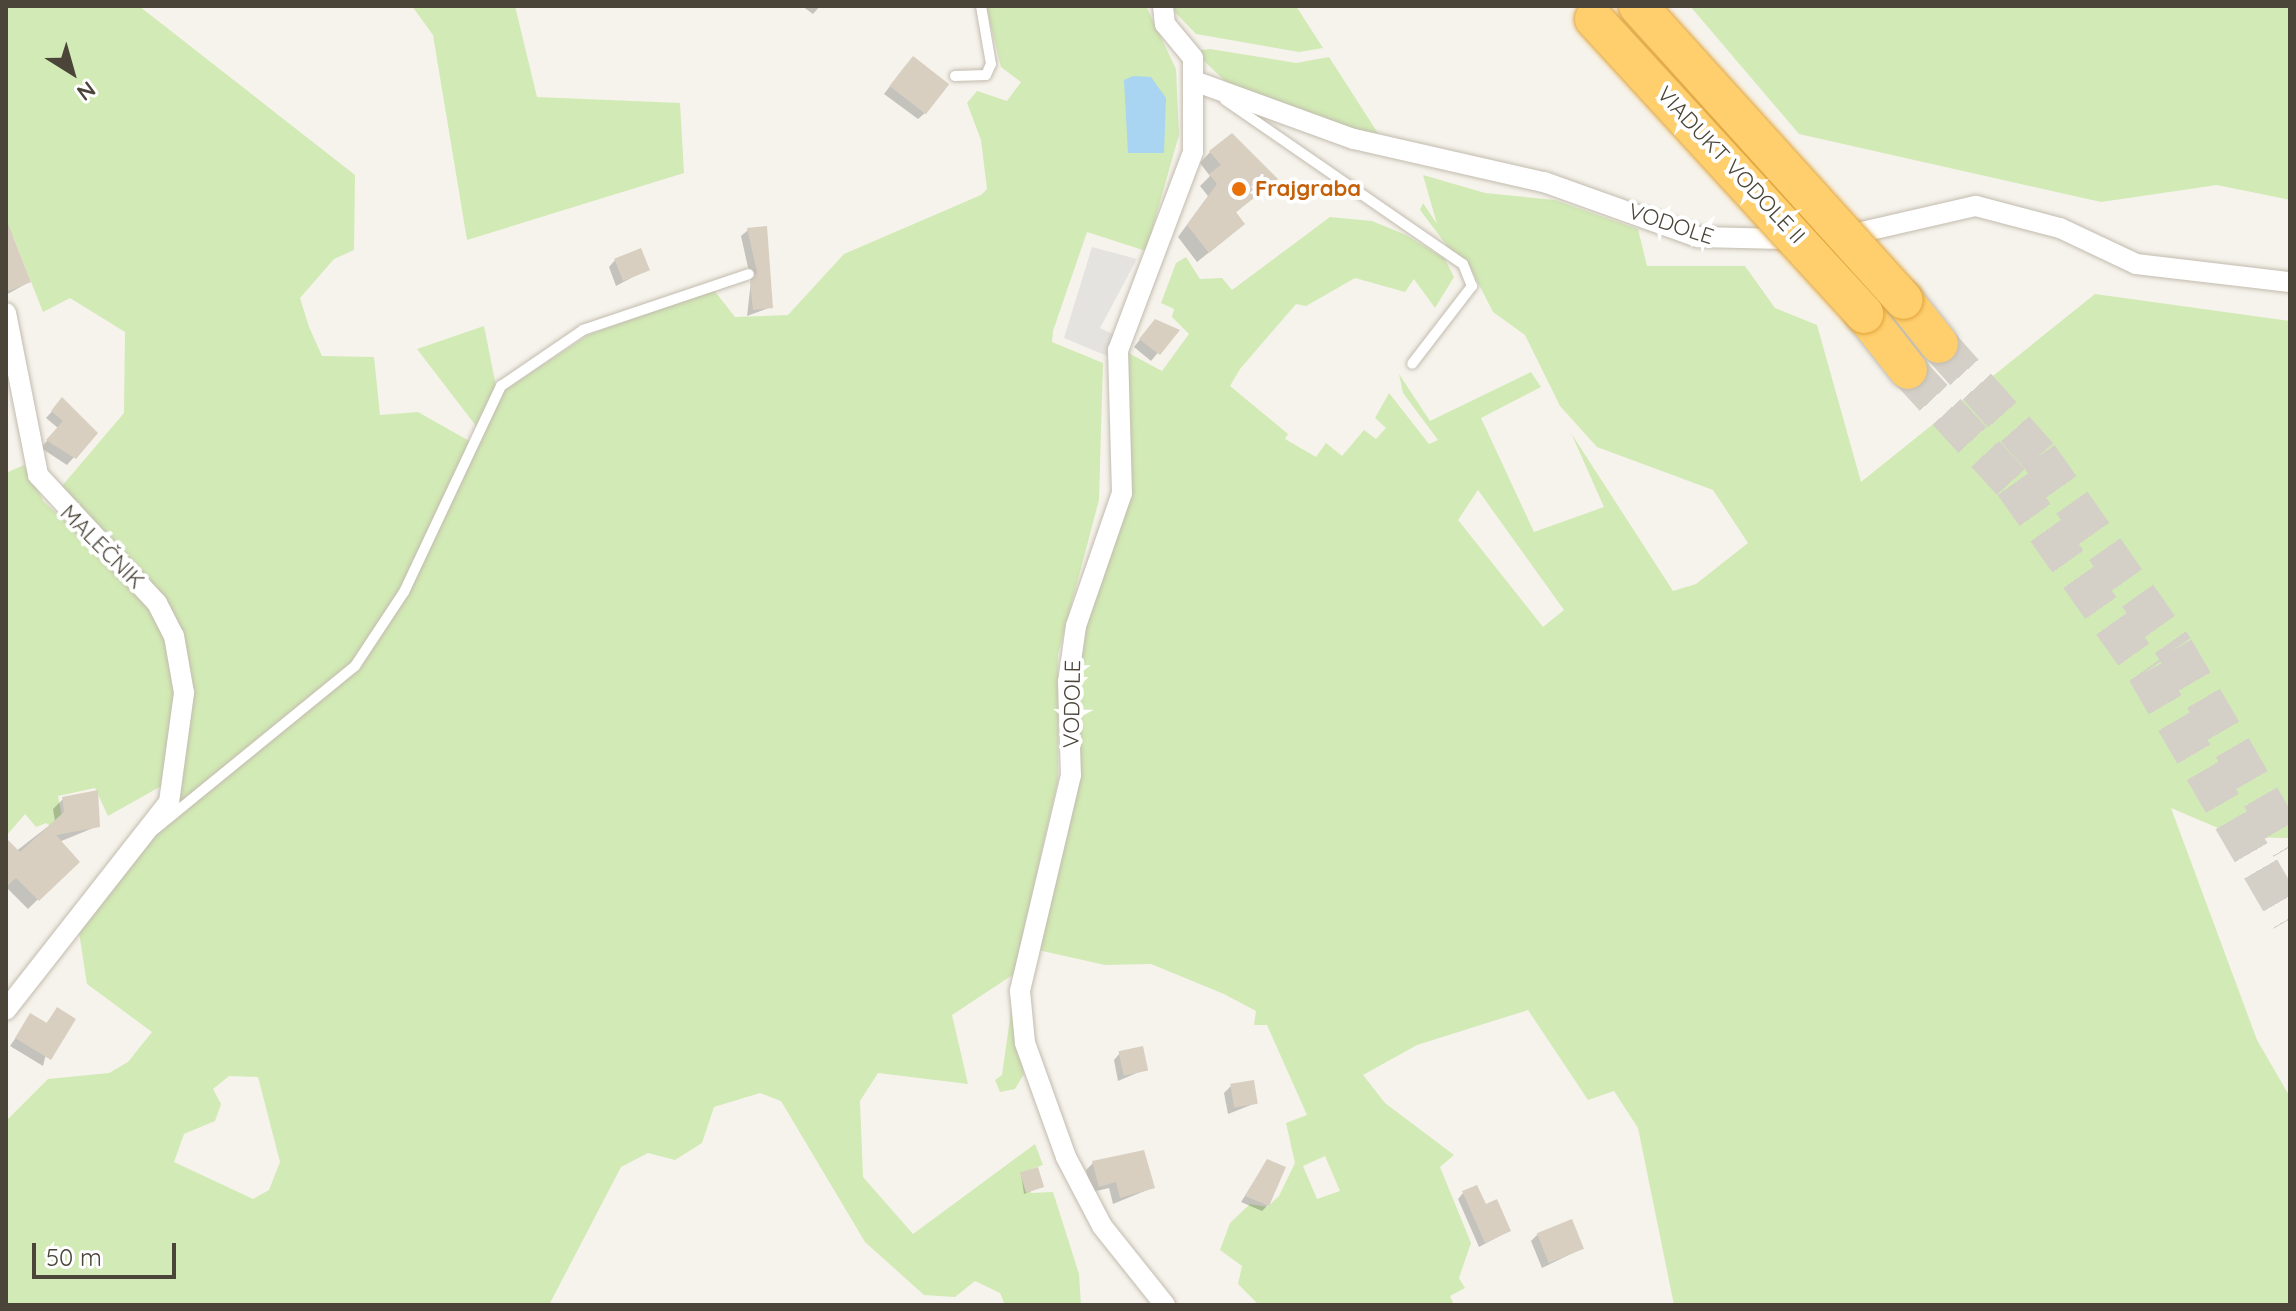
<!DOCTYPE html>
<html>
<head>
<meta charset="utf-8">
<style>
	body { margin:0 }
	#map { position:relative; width:2296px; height:1311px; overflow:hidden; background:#f6f3ec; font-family:Quicksand,sans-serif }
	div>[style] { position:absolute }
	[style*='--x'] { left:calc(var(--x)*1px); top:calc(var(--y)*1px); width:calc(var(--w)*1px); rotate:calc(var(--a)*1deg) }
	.green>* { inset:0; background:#d2eab5 }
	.parking>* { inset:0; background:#e5e3e0 }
	.water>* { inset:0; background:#a9d4f2 }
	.shadow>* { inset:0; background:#0003 }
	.building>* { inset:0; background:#d8cfc1; transform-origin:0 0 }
	.highway-tunnel>* { height:38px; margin-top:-19px; transform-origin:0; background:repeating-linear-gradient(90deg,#d4d0c8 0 38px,transparent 0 57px) }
	.roads { filter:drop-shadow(0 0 2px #c2bbae) drop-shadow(0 0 2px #c2bbae) }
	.lane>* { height:10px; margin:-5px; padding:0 5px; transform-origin:5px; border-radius:5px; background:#fff }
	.street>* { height:20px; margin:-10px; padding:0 10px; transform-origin:10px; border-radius:10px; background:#fff }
	.highway>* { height:38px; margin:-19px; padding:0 19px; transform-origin:19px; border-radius:19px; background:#ffcf6e }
	.bridges { filter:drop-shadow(0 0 2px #e0a43c) drop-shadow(0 0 2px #e0a43c) }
	.highway-bridge>* { height:38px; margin:-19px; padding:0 19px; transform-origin:19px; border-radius:19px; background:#ffcf6e }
	.dots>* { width:22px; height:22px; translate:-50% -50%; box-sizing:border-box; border:4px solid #fff; border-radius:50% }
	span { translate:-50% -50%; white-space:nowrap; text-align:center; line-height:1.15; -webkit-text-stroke:8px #fff; paint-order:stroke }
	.street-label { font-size:22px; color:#4b4439 }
	.food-label { font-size:22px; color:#c56008; font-weight:700 }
	.left { translate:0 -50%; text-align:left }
	.frame { position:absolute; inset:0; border:8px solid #4b4439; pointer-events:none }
	.north { position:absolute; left:32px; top:32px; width:80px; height:80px; -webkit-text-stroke:6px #fff; paint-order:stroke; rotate:143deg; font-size:22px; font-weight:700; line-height:32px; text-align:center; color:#4b4439 }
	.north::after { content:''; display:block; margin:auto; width:28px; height:36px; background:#4b4439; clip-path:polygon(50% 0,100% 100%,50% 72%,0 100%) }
	.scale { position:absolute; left:32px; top:1243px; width:144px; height:36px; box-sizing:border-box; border:4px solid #4b4439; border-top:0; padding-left:10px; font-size:24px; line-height:28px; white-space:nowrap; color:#4b4439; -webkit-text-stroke:6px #fff; paint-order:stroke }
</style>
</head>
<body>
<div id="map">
	<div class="green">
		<div style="clip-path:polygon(evenodd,6px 6px,139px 6px,355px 175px,354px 250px,334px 259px,300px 298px,309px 327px,322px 356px,374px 357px,380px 415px,418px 412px,471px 442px,474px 455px,502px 392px,588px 335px,713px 289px,735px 317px,788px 315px,844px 254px,981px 195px,987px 189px,981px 140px,967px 103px,977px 91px,1007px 101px,1021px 82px,1001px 67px,986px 6px,1146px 6px,1176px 69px,1179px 135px,1146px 251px,1087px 232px,1053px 331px,1052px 342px,1103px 363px,1099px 500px,1058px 655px,1058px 780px,1014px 974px,952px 1015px,968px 1084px,878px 1073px,860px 1101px,863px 1177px,913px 1234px,1035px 1144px,1043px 1165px,1023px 1172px,1031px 1193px,1053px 1192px,1079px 1274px,1081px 1305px,1005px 1305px,1000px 1293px,975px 1281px,955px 1297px,924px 1295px,865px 1242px,781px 1101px,760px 1093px,714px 1107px,702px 1143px,675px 1160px,648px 1153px,621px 1167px,549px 1305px,6px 1305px,6px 1121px,48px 1079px,109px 1073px,128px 1062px,152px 1032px,87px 984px,79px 932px,153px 837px,177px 818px,191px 676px,183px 643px,56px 493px,124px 413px,125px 332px,70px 298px,43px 312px,13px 236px,6px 237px,6px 6px,229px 1076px,258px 1077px,280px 1162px,269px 1190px,253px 1199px,174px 1162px,184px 1134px,215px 1121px,221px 1104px,213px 1089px,229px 1076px)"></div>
		<div style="clip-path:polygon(412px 6px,515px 6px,537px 97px,680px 103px,684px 173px,467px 240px,433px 35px)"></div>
		<div style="clip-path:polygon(1169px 6px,1296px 6px,1323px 48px,1299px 52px,1196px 34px)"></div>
		<div style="clip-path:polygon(1690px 6px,2290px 6px,2290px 200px,2217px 185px,2101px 202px,1799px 134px)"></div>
		<div style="clip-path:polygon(1210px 49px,1296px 63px,1329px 57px,1381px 138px,1234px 90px,1194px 51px)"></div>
		<div style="clip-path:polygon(evenodd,1423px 175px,1485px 193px,1555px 200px,1638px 229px,1647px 266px,1745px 266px,1775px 308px,1817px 325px,1861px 482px,2095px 294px,2290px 321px,2290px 838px,2239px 837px,2171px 808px,2257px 1040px,2290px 1097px,2290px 1305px,1674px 1305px,1638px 1128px,1614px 1091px,1588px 1100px,1528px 1010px,1417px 1045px,1363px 1075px,1385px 1103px,1454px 1155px,1440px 1167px,1471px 1243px,1459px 1278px,1465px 1288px,1450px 1296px,1454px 1305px,1259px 1305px,1238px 1284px,1242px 1266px,1220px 1250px,1230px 1223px,1250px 1204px,1267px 1207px,1279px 1196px,1295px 1163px,1286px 1123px,1307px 1115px,1267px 1025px,1254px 1025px,1256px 1011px,1224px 994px,1151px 964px,1105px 965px,1038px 950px,1071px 813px,1075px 671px,1115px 514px,1123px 350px,1162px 371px,1189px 334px,1172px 317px,1174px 309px,1161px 303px,1176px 263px,1186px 257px,1200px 279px,1222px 278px,1232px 290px,1330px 217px,1372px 221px,1406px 235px,1445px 259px,1454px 277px,1435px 308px,1414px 279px,1405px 292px,1355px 278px,1306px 306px,1296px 304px,1240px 369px,1230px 386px,1288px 434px,1285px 439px,1316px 457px,1326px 443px,1342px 456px,1364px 430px,1376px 439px,1386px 428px,1375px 418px,1389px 393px,1429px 444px,1438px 440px,1403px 393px,1399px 374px,1430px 421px,1531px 372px,1541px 387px,1481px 418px,1534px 532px,1604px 507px,1571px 433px,1673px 591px,1696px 584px,1748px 543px,1713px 490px,1597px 447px,1560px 406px,1525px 335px,1493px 312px,1471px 269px,1453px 249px,1470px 276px,1420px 210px,1423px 203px,1437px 224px,1423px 175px,1478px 490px,1564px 610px,1543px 627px,1458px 520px,1478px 490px,1423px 175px,1325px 1156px,1340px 1191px,1317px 1199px,1303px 1166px,1325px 1156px)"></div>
		<div style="clip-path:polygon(484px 326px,496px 386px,476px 426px,417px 349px)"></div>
		<div style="clip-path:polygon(24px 465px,44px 502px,126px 573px,159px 619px,175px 662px,172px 780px,108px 816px,95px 788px,58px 796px,64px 827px,58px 832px,46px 823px,36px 827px,25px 814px,7px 835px,6px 473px)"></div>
		<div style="clip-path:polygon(1012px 1004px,1024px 1074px,1015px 1089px,1000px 1092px,995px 1080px,1002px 1075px)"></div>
	</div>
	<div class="parking">
		<div style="clip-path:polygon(1092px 247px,1137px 259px,1100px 328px,1117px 336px,1112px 358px,1064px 338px)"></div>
	</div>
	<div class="water">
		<div style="clip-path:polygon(1133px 76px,1151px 77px,1166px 98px,1164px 153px,1128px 153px,1124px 80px)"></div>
	</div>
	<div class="shadow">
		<div style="clip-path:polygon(802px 6px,820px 6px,813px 14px)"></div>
		<div style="clip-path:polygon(906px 65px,925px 113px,918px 119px,884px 94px)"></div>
		<div style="clip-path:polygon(1210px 152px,1264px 189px,1235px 213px,1232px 234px,1197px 262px,1178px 237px,1208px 196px,1200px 186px,1210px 176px,1200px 163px)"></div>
		<div style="clip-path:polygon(748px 230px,771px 307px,747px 316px,751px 281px,741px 236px)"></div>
		<div style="clip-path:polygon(14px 244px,29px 282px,6px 295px,6px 247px)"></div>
		<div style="clip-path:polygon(615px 260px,648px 269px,616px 286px,609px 267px)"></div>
		<div style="clip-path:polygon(1149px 328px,1176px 331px,1151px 361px,1134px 347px)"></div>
		<div style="clip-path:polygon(56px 407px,95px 433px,67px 465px,41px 448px,58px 428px,46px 418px)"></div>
		<div style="clip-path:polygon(63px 799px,98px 826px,59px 842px,77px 861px,28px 909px,6px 887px,6px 859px,55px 821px,53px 809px)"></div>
		<div style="clip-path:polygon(57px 1009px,43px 1066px,10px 1046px,31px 1016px,45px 1025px)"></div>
		<div style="clip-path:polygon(1120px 1053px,1146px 1069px,1118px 1081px,1114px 1060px)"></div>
		<div style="clip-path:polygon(1231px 1086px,1256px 1103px,1228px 1114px,1224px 1093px)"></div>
		<div style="clip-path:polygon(1267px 1161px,1268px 1205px,1262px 1211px,1241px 1202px)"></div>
		<div style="clip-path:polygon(1093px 1163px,1152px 1188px,1113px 1204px,1109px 1188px,1092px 1192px,1086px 1170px)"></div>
		<div style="clip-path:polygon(1021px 1174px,1041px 1187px,1024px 1194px)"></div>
		<div style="clip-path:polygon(1463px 1193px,1485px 1207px,1509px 1231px,1479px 1247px,1458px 1199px)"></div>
		<div style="clip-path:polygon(1538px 1234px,1581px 1249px,1542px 1268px,1531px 1241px)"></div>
	</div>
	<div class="building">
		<div style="left:913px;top:56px;width:46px;height:38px;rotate:38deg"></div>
		<div style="clip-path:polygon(1232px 133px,1278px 179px,1236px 212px,1245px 224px,1209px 253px,1187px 225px,1217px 184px,1209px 174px,1221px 165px,1209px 151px)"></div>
		<div style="clip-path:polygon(7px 221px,31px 282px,9px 291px,6px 283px)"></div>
		<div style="clip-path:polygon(767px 226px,773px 308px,753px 310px,750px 282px,757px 272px,747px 228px)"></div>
		<div style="left:641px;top:248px;width:24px;height:29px;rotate:68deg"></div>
		<div style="clip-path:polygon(1155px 319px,1180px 330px,1160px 355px,1139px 339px)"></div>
		<div style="clip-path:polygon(62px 397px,98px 433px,76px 459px,46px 440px,63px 421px,51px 411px)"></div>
		<div style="clip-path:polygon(98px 790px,100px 827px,56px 835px,80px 862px,39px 901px,16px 878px,6px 887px,6px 838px,20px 852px,64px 812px,62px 797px)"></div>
		<div style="clip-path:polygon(57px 1007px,76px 1019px,51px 1060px,15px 1038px,30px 1013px,47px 1023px)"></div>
		<div style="left:1143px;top:1046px;width:25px;height:25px;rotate:78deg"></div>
		<div style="left:1254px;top:1080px;width:24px;height:24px;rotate:81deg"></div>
		<div style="clip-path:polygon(1144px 1150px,1155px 1188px,1120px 1198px,1116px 1182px,1099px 1187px,1092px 1161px)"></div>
		<div style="clip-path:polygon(1267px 1159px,1286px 1167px,1269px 1206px,1245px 1196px)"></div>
		<div style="left:1038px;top:1167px;width:21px;height:19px;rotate:73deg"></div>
		<div style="clip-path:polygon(1477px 1185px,1486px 1204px,1497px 1199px,1511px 1231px,1485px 1243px,1462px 1191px)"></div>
		<div style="left:1572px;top:1219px;width:32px;height:38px;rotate:68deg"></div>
	</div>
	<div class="highway-tunnel">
		<div style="--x:1939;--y:344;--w:150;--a:48.2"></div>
		<div style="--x:2039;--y:456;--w:236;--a:54.8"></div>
		<div style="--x:2175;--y:649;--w:229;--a:59.9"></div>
		<div style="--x:1908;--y:370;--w:155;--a:47.4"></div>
		<div style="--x:2013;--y:484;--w:230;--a:54.7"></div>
		<div style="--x:2146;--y:672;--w:286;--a:59.8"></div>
	</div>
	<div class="roads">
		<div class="lane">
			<div style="--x:955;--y:76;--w:31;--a:-2"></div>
			<div style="--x:986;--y:75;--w:12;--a:-66"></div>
			<div style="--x:991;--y:64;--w:59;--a:-99.8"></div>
			<div style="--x:1225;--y:100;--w:289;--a:34.6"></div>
			<div style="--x:1463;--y:264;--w:24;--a:68"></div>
			<div style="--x:1472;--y:286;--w:98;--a:127.6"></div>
			<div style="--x:154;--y:830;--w:259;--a:-39.2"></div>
			<div style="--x:355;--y:666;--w:89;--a:-56.5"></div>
			<div style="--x:404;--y:592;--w:228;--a:-64.8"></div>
			<div style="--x:501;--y:386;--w:99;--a:-34.3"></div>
			<div style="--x:583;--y:330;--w:175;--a:-18.6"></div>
		</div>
		<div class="street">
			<div style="--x:1163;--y:6;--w:18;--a:84"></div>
			<div style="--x:1165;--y:24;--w:44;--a:50.5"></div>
			<div style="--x:1193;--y:58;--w:94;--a:90"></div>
			<div style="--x:1193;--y:152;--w:212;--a:110.7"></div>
			<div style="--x:1118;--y:350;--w:143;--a:88.4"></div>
			<div style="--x:1122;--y:493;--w:141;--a:109.1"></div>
			<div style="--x:1076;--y:626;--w:57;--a:98.1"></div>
			<div style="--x:1068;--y:682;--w:93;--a:88.2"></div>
			<div style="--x:1071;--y:775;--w:222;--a:103.3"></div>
			<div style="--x:1020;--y:991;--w:52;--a:84.5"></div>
			<div style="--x:1025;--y:1043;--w:121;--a:70.2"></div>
			<div style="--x:1066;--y:1157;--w:78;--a:62.4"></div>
			<div style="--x:1102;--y:1226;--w:101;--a:51.4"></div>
			<div style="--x:1197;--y:82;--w:167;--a:20"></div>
			<div style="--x:1354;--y:139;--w:195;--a:12.8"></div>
			<div style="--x:1544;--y:182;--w:164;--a:19.7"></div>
			<div style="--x:1698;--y:237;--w:129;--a:1.3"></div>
			<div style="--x:1827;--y:240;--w:153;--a:-12.9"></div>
			<div style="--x:1976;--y:206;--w:87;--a:14.7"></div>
			<div style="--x:2060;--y:228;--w:84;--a:25.3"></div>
			<div style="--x:2136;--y:264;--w:155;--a:6.7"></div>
			<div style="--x:6;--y:313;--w:165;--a:78.8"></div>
			<div style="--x:38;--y:475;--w:175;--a:47.1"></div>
			<div style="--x:157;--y:603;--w:37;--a:63"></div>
			<div style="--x:174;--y:636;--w:58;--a:80"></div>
			<div style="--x:184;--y:693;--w:110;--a:97.8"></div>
			<div style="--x:169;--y:802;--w:264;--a:128.1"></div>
		</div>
		<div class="highway">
			<div style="--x:1904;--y:300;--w:56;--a:51.5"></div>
			<div style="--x:1864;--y:314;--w:71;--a:51.8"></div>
		</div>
	</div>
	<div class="bridges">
		<div class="highway-bridge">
			<div style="--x:1638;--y:6;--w:396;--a:47.9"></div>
			<div style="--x:1594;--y:19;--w:400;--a:47.5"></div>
		</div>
	</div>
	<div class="dots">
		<div style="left:1239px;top:189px;background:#e8710a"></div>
	</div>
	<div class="street-label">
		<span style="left:1731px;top:165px;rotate:47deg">VIADUKT VODOLE II</span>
		<span style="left:1671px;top:224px;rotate:18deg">VODOLE</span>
		<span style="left:102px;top:547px;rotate:45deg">MALEČNIK</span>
		<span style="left:1072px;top:704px;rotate:-89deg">VODOLE</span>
	</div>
	<div class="food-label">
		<span class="left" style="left:1255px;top:189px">Frajgraba</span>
	</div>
	<div class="frame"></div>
	<div class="north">N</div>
	<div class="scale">50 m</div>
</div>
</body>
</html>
